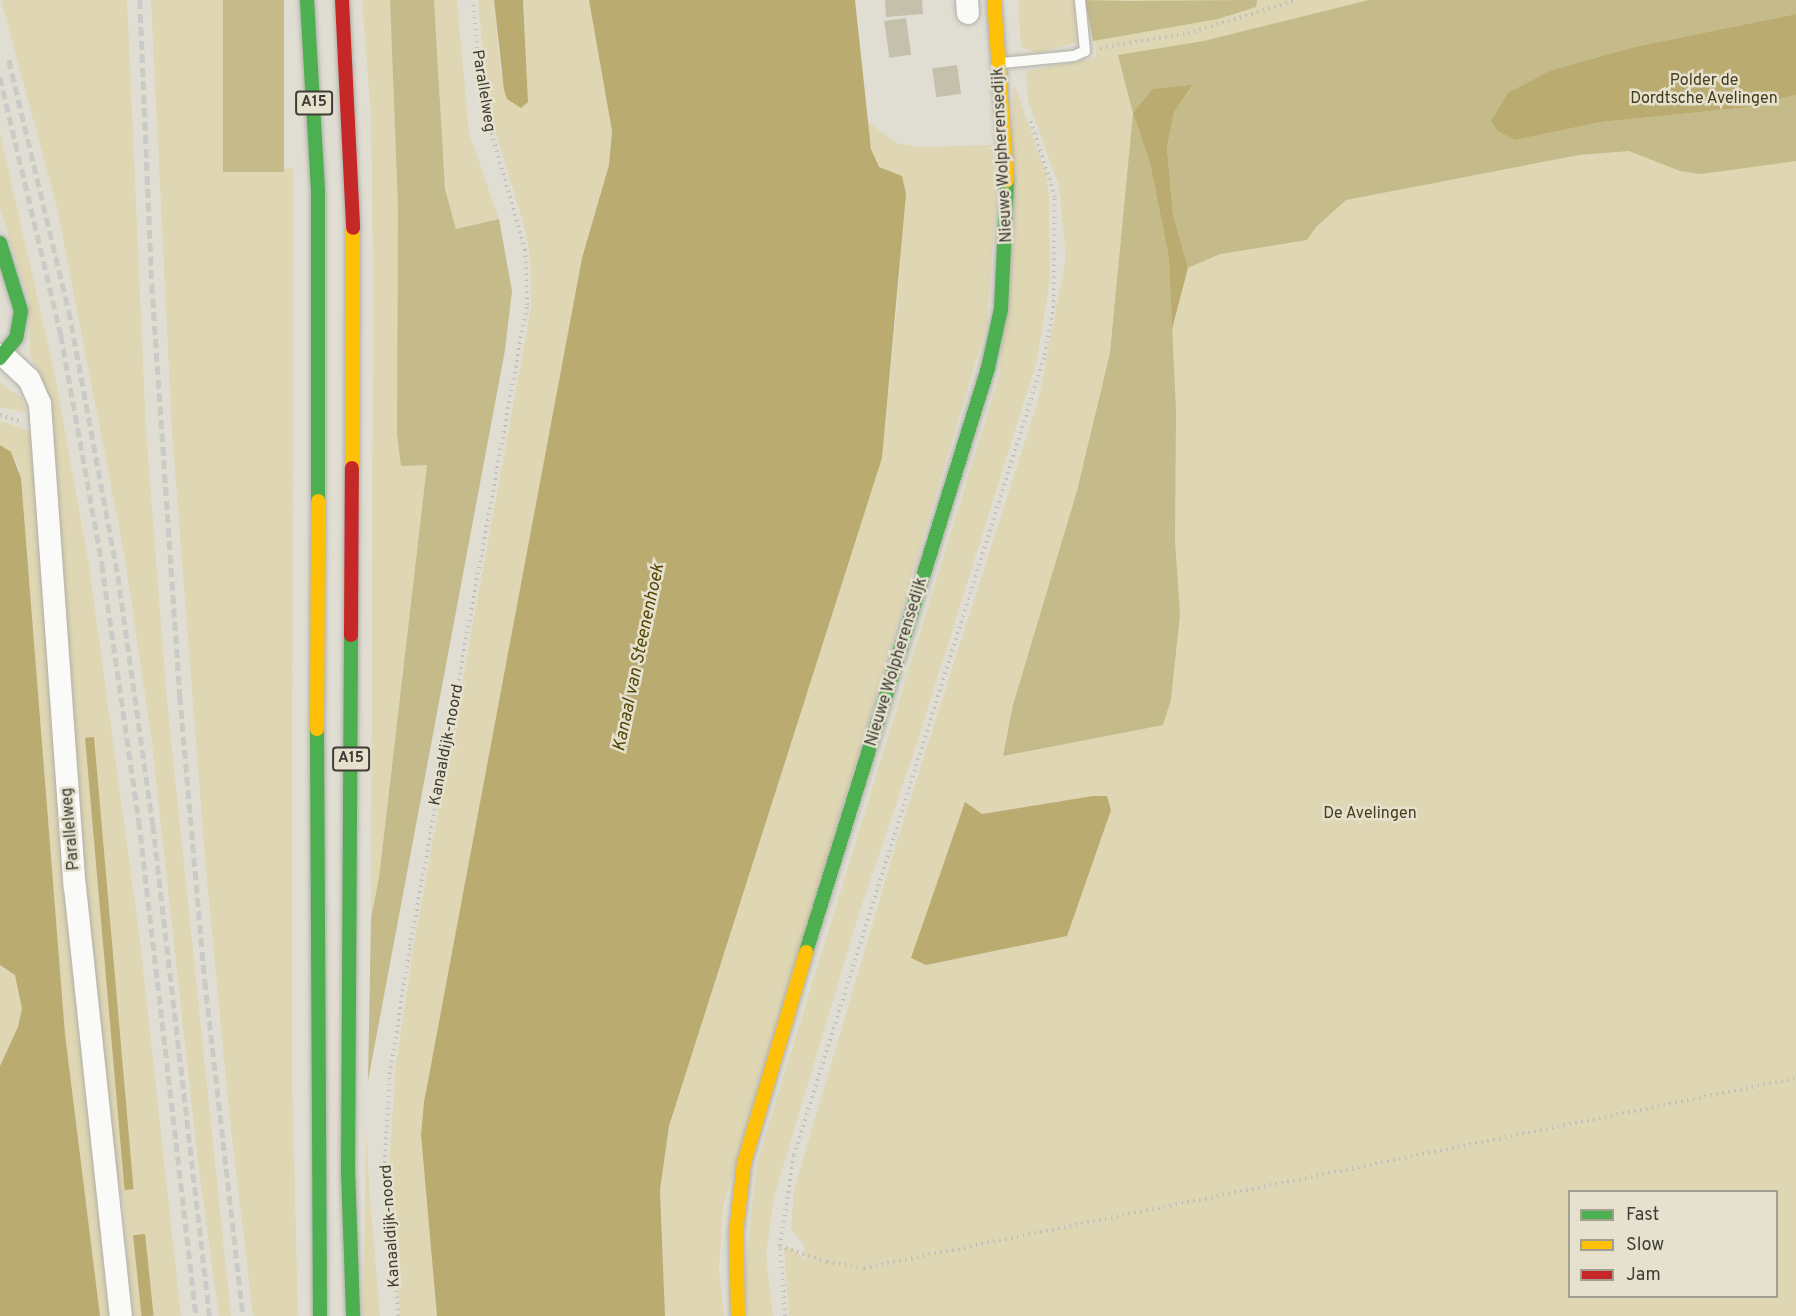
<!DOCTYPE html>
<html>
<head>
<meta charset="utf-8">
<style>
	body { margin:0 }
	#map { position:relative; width:1796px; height:1316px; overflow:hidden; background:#e0ded3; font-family:Overpass,sans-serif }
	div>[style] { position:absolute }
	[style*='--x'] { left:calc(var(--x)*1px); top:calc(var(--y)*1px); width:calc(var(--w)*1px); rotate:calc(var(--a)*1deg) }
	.green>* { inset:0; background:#dfd6b3 }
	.forest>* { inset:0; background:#c5ba89; transform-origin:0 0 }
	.water>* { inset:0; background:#baab71; transform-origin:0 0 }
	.building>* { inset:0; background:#c4c0ac; transform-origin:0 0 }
	.path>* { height:4px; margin-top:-2px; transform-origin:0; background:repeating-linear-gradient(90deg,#c1c0bb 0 1.5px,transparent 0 6px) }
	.roads { filter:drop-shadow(0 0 2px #b1afa7) drop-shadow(0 0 2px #b1afa7) }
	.lane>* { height:10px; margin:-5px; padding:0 5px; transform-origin:5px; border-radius:5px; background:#fafaf8 }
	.street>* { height:22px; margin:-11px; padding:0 11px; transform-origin:11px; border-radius:11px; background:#fafaf8 }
	.fast>* { height:14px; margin:-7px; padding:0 7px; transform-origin:7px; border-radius:7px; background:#4caf50 }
	.slow>* { height:14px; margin:-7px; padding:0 7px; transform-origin:7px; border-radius:7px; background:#ffc107 }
	.jam>* { height:14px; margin:-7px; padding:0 7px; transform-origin:7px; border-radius:7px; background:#c62828 }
	.rail>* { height:4.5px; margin-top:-2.25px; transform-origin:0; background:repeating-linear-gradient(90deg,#cbcac7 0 9px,transparent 0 13.5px) }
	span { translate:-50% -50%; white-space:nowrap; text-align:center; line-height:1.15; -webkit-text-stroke:5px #e5e1ce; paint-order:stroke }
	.shield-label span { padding:2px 4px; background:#e5e1ce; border:2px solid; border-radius:4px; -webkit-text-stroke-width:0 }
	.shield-label { font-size:15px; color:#3f3d35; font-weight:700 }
	.park-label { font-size:16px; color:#453c1a }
	.street-label { font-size:16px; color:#3f3d35 }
	.water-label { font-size:18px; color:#544605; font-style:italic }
	.legend { position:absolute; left:1568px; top:1190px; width:210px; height:108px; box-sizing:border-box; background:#e5e1ce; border:2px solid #a39f91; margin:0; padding:8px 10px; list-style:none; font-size:18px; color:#3f3d35 }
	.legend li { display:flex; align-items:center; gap:12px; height:30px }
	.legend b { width:30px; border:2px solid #a39f91 }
</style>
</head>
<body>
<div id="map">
	<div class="green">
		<div style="clip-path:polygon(1px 0,127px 0,146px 430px,167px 701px,231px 1316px,219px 1316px,198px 1163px,152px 743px,125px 558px,57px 207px)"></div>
		<div style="clip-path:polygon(151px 0,223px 0,236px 172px,293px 168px,292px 1079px,298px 1316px,253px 1316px,229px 1111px,205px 858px,172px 431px)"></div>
		<div style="clip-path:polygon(362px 0,390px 0,398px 207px,397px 434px,427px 465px,379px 878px,371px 918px,373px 274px,371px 117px)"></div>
		<div style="clip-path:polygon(434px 0,457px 0,469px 133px,499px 219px,456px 229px,445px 189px)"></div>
		<div style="clip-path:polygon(478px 0,494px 0,500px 70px,512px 104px,528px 102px,523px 0,589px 0,612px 131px,609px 165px,582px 258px,424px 1102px,421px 1135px,437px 1316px,400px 1316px,389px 1166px,396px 1066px,414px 943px,531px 308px,530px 254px,525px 229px,488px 107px)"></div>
		<div style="clip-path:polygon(1018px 0,1074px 0,1076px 42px,1038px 53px,1021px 47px)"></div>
		<div style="clip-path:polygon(evenodd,1095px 0,1796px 0,1796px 1316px,789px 1316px,784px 1249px,787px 1246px,795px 1250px,806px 1262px,804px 1245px,791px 1229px,794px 1190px,899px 834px,1038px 401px,1066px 258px,1059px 186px,1028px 101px,1026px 71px,1096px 58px,1095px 0,1570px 1192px,1776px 1192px,1776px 1296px,1570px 1296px,1570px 1192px)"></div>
		<div style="clip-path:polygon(1014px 83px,1046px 174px,1049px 197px,1050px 278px,1037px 360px,917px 743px,859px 913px,774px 1197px,766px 1255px,773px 1316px,748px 1316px,745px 1273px,757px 1163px,1000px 373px)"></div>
		<div style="clip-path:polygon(865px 120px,897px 143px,920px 147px,992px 145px,996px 198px,987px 324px,723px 1207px,719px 1270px,724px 1316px,665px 1316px,660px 1190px,669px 1126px,882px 458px,901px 262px)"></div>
		<div style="clip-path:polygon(0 133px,54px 371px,89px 565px,140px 941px,181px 1316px,131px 1316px,124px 1208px,112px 1148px,72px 753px,47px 398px,44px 384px,30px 356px,29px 300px,0 208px)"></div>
		<div style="clip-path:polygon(0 383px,22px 398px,27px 413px,0 407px)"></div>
		<div style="clip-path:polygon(0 421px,34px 432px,115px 1316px,100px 1316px,65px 1034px,21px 478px,17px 462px,0 445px)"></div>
		<div style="clip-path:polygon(0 965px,15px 975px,22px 1009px,19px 1027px,0 1066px)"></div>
		<div style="clip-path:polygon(366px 1130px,370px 1199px,380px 1316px,363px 1316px)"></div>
	</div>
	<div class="forest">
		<div style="left:223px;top:0;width:61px;height:172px"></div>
		<div style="clip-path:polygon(390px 0,434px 0,445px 189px,456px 229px,499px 219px,512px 291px,505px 350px,368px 1081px,371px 918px,379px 878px,427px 465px,401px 466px,397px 434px,398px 207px)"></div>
		<div style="clip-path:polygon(1085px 0,1127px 1px,1257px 0,1256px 7px,1218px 19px,1093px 41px)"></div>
		<div style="clip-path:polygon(1369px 0,1796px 0,1796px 14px,1634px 47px,1552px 70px,1516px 140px,1601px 122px,1741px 108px,1796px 95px,1796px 161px,1701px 174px,1680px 171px,1629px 151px,1579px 155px,1346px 200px,1316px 227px,1307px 240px,1220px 254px,1188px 268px,1173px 215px,1167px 147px,1174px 112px,1193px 86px,1133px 113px,1150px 163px,1169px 258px,1176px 411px,1175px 540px,1180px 614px,1171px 699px,1163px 725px,1003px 756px,1013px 705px,1077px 491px,1110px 353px,1133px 113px,1118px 55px,1204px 41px)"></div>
	</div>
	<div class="water">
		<div style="clip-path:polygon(494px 0,523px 0,528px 102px,521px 108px,507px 99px,504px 90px)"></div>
		<div style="clip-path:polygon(589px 0,855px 0,871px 149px,879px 167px,902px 176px,906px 194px,882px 458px,669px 1126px,660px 1190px,665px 1316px,437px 1316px,421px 1135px,424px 1102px,582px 258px,609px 165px,612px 131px)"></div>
		<div style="clip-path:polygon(1796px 14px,1796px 95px,1741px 108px,1601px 122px,1516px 140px,1498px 131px,1491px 121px,1508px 93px,1552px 70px,1634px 47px)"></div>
		<div style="clip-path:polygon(1193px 85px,1174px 112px,1167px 147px,1173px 215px,1188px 268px,1172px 329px,1169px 258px,1150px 163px,1133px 113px,1153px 89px)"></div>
		<div style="clip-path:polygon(0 445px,11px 452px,21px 478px,65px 1034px,100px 1316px,0 1316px,0 1066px,18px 1027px,22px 1009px,15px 975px,0 965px)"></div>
		<div style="left:94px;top:737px;width:454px;height:9px;rotate:85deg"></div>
		<div style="clip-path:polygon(1093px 796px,1107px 796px,1111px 810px,1067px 936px,926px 965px,911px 958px,965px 802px,982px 814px)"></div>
		<div style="left:145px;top:1234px;width:82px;height:12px;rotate:84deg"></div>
	</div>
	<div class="building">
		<div style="clip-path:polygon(885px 0,922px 0,923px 14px,886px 17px)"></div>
		<div style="left:906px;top:18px;width:37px;height:22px;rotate:82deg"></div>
		<div style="left:957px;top:65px;width:29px;height:25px;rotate:82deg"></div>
	</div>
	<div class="path">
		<div style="--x:1100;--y:48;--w:89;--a:-9.7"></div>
		<div style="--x:1188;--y:33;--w:114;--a:-16.8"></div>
		<div style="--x:0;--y:415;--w:20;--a:18"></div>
		<div style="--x:780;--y:1246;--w:50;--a:18.8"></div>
		<div style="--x:827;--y:1262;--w:37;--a:9"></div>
		<div style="--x:864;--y:1268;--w:951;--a:-11.52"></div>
		<div style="--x:398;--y:1316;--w:154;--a:-94.9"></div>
		<div style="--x:385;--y:1163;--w:89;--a:-86.8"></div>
		<div style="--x:390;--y:1074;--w:130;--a:-81.1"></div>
		<div style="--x:410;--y:946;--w:652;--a:-79.66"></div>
		<div style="--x:527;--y:305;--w:55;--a:-92.1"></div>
		<div style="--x:525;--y:250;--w:160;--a:-105.9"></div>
		<div style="--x:481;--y:96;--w:96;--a:-94.8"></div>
		<div style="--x:785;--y:1316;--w:70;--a:-94.1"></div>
		<div style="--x:780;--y:1246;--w:92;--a:-81.3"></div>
		<div style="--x:794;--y:1155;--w:838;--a:-72.58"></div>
		<div style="--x:1045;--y:355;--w:54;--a:-80.4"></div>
		<div style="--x:1054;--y:302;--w:105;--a:-89.5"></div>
		<div style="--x:1055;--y:197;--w:82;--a:-107.8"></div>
	</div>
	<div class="roads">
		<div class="lane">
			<div style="--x:1002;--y:63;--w:72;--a:-5.6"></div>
			<div style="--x:1074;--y:56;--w:12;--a:-24"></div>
			<div style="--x:1085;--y:51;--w:51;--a:-95.6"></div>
		</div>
		<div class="street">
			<div style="--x:967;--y:0;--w:13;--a:86"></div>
			<div style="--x:3;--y:355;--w:35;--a:43"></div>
			<div style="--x:29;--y:379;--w:27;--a:66"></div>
			<div style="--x:40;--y:404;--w:484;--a:85.9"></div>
			<div style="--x:75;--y:887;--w:431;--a:83.9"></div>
		</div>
		<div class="fast">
			<div style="--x:307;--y:0;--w:192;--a:86.7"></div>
			<div style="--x:318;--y:192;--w:309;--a:90"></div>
			<div style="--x:0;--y:243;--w:71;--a:72.8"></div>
			<div style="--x:21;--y:311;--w:27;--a:100"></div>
			<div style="--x:16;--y:338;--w:26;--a:129"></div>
			<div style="--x:351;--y:635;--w:535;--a:90.32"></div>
			<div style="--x:348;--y:1170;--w:146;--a:88"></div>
			<div style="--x:317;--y:729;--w:587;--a:89.71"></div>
			<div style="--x:806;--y:952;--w:612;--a:-72.69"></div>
			<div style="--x:988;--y:368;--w:60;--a:-77.6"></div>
			<div style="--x:1001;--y:309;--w:128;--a:-87.3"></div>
		</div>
		<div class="slow">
			<div style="--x:994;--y:0;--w:181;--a:85.9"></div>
			<div style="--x:352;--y:468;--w:240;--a:-89.8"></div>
			<div style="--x:317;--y:729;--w:228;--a:-89.7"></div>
			<div style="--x:738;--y:1316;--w:84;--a:-91.4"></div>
			<div style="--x:736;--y:1232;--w:69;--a:-83.4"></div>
			<div style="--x:744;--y:1163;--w:220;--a:-73.6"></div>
		</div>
		<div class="jam">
			<div style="--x:342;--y:0;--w:228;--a:87.2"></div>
			<div style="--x:351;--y:635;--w:167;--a:-89.7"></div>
		</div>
	</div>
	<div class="rail">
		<div style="--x:140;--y:0;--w:285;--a:87.6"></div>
		<div style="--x:152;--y:285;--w:412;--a:86.1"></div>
		<div style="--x:180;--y:696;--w:286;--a:85"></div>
		<div style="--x:205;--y:981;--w:337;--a:83.5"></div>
		<div style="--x:9;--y:60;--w:258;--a:76.6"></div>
		<div style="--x:69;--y:311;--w:269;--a:79.5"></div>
		<div style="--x:118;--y:576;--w:251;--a:82"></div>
		<div style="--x:153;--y:825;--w:494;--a:83.4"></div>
		<div style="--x:0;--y:77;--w:265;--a:76.7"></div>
		<div style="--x:61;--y:335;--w:233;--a:79.8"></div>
		<div style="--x:102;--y:564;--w:260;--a:81.8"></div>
		<div style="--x:139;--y:821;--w:498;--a:83.4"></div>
	</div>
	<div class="shield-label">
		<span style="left:314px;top:103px">A15</span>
		<span style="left:351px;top:759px">A15</span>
	</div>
	<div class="park-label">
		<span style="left:1704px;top:90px">Polder de<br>Dordtsche Avelingen</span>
		<span style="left:1370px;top:814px">De Avelingen</span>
	</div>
	<div class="street-label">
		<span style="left:483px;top:91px;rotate:81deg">Parallelweg</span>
		<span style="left:1003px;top:155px;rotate:-93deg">Nieuwe Wolpherensedijk</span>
		<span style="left:897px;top:662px;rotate:-73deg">Nieuwe Wolpherensedijk</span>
		<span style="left:447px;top:745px;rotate:-79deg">Kanaaldijk-noord</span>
		<span style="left:71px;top:829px;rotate:-95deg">Parallelweg</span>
		<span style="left:391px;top:1226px;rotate:-94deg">Kanaaldijk-noord</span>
	</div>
	<div class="water-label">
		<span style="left:640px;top:658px;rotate:-78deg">Kanaal van Steenenhoek</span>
	</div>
	<ul class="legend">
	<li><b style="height:8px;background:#4caf50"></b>Fast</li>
	<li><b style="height:8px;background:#ffc107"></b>Slow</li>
	<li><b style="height:8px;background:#c62828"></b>Jam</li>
	</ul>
</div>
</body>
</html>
